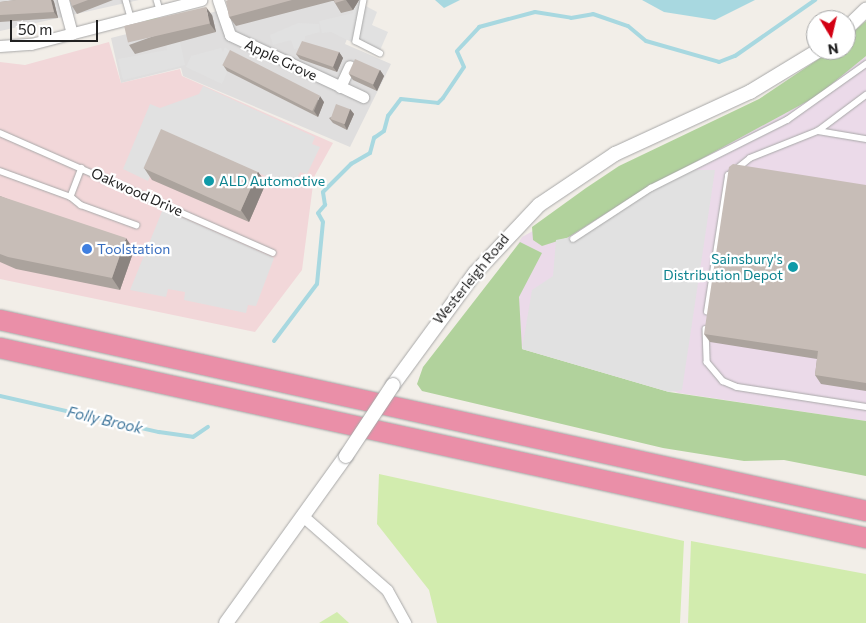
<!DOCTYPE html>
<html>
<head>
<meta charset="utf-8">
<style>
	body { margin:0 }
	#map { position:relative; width:866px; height:623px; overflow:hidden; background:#f2eee8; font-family:Commissioner,sans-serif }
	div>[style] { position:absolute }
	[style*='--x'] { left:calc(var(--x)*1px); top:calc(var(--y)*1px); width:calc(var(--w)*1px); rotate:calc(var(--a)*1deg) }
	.residential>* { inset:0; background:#dfdede }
	.commercial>* { inset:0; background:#f2d7d9 }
	.industrial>* { inset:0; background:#ebdae9 }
	.grass>* { inset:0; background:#d2ecae; transform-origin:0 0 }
	.forest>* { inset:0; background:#b1d29c }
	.parking>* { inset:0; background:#e1e1e1 }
	.water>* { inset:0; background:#a8d8e0 }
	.stream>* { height:4px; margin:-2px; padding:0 2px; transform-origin:2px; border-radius:2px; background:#a8d8e0 }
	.roads { filter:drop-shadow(0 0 1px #a8a8a8) drop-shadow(0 0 1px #a8a8a8) }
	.service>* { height:5.5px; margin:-2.75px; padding:0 2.75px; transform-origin:2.75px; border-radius:2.75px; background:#fff }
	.minor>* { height:11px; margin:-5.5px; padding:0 5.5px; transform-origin:5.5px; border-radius:5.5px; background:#fff }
	.tertiary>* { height:14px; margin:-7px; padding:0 7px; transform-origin:7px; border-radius:7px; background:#fff }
	.motorway>* { height:20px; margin:-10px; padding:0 10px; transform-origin:10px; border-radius:10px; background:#ea8fa8 }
	.bridges { filter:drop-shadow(0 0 1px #a8a8a8) drop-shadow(0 0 1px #a8a8a8) }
	.tertiary-bridge>* { height:14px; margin:-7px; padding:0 7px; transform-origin:7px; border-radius:7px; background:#fff }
	.wall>* { inset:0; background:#aba39d }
	.shaded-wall>* { inset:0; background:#8b8480 }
	.building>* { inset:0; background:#c7bdb7; transform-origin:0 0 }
	.dots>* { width:14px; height:14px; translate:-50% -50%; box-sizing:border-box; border:2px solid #fff; border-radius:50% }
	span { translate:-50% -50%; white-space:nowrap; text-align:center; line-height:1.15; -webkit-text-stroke:4.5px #fff; paint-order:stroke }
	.street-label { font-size:14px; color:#212121 }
	.culture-label { font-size:14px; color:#0d838f }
	.left { translate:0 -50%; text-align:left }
	.right { translate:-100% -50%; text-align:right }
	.shop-label { font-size:14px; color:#366cbe }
	.water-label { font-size:15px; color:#41779c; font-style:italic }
	.north { position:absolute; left:806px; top:10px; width:50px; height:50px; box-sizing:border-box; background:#fff; border:1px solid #a6a6a6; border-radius:50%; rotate:171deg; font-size:14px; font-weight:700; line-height:20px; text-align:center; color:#212121 }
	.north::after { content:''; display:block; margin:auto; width:18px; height:22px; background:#d30013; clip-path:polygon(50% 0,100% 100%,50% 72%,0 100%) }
	.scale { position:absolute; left:10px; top:20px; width:88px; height:22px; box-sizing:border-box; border:2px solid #212121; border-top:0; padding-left:6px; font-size:15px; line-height:18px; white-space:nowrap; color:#212121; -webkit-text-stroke:4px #fff; paint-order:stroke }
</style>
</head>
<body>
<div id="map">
	<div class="residential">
		<div style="clip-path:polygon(0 0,139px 0,0 31px)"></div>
		<div style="clip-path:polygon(261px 0,362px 0,345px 44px,391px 64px,350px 147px,183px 76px,181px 68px,121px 83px,111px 38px)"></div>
	</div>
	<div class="commercial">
		<div style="clip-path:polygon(109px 42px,121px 83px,180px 69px,182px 76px,333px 143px,314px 177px,302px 270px,255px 332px,0 279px,0 62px,25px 65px)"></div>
	</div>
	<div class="industrial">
		<div style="clip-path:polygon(866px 32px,866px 421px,679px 393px,467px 330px,522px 237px,839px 62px)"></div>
	</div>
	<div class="grass">
		<div style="left:158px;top:18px;width:3px;height:34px;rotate:90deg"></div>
		<div style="clip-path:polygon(379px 474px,684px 541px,680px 623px,437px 623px,429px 590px,377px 524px)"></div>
		<div style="clip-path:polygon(691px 541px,866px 574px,866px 623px,688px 623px)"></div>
		<div style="clip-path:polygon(337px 612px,349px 623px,319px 623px)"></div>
	</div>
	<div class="forest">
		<div style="clip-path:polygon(866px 21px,866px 56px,817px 96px,635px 195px,567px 238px,542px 246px,533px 240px,532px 227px,586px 188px,619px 166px,759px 99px,832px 50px,846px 50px,846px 38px)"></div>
		<div style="clip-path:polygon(520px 242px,542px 253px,519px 297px,522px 349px,669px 392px,866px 421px,866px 476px,784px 460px,744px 461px,663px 448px,422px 391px,417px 384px,423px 367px)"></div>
	</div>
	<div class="parking">
		<div style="clip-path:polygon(362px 4px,377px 12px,372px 25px,388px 32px,378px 55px,331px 32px,322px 33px,319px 21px,353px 13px,352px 7px)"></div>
		<div style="clip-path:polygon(176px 23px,185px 65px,123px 80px,118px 59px,167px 50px,164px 26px)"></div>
		<div style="clip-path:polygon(298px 23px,319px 24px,320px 32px,305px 36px,304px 47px,294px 49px,291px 40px,273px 45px,270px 35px)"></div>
		<div style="clip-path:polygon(225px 47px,234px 55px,222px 84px,186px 67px,191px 56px,221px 48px,223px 52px)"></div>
		<div style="clip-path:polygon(203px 86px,315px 137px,312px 144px,320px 147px,307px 174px,300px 172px,293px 187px,168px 137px,148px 181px,123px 169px,150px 104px,160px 108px,199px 94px)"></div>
		<div style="clip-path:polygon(692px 170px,715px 170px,682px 390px,669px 392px,522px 349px,532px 290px,553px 276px,556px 240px,581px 235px,625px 204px)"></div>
		<div style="clip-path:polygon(163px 209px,274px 258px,256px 306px,248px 305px,246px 313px,184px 300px,185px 292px,168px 289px,166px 297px,130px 290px)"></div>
	</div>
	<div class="water">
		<div style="clip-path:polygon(435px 0,460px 0,444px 8px)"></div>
		<div style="clip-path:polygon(642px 0,755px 0,715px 20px,664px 12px)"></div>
	</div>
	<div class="stream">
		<div style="--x:274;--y:341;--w:71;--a:-53"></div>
		<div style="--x:317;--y:284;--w:62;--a:-84.5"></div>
		<div style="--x:323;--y:222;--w:10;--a:-119"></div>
		<div style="--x:318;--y:213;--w:11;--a:-49"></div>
		<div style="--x:325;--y:205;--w:13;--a:-99"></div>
		<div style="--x:323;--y:192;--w:40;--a:-45"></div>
		<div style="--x:351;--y:164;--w:22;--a:-30"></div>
		<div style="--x:370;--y:153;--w:16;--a:-75"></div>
		<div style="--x:374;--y:138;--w:12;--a:-35"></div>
		<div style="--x:384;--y:131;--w:16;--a:-75"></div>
		<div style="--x:388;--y:116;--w:21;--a:-53"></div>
		<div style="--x:401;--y:99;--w:37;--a:6"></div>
		<div style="--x:438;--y:103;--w:7;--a:-45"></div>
		<div style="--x:443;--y:98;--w:37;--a:-56"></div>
		<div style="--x:464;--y:67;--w:17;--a:-114"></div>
		<div style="--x:457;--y:51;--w:33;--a:-47"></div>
		<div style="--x:479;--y:27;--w:58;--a:-15"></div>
		<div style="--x:535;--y:12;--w:36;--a:9"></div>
		<div style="--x:571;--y:18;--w:22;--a:-10"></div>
		<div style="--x:593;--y:14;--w:37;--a:19"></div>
		<div style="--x:628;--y:26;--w:23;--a:40"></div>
		<div style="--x:646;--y:41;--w:76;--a:16"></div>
		<div style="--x:719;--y:62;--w:17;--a:-21"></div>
		<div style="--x:735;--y:56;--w:98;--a:-35"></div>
		<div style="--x:0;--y:396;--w:163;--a:12.8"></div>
		<div style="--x:159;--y:432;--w:34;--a:8"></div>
		<div style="--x:193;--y:437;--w:18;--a:-34"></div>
	</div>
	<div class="roads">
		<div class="service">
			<div style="--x:126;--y:0;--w:19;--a:74"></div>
			<div style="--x:157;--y:0;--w:10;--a:73"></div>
			<div style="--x:364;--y:0;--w:42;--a:101"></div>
			<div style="--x:356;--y:41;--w:27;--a:27"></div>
			<div style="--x:818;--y:131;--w:49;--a:9.5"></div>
			<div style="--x:0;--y:133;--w:298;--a:23.7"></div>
			<div style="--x:82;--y:168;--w:31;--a:111"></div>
			<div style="--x:71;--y:197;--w:13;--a:39"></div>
			<div style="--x:81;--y:205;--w:59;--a:20"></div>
			<div style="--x:0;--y:171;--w:76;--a:20.1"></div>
			<div style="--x:573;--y:239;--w:93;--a:-33.2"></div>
			<div style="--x:651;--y:188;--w:152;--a:-26.6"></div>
			<div style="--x:787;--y:120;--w:97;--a:-35.3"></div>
			<div style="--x:707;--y:312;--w:138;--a:-81.2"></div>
			<div style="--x:728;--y:176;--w:28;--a:-39"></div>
			<div style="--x:750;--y:158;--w:73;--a:-21.7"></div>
			<div style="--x:818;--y:131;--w:60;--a:-36.9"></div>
			<div style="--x:706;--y:329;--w:33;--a:88"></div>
			<div style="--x:707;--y:362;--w:25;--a:50"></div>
			<div style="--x:723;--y:381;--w:15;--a:23"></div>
			<div style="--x:737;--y:387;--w:131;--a:8.8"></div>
		</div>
		<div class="minor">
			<div style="--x:63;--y:0;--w:35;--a:75"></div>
			<div style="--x:218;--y:0;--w:37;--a:71"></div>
			<div style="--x:230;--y:35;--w:147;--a:25"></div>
			<div style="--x:0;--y:46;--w:31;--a:-4"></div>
			<div style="--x:31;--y:44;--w:176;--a:-14.5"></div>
			<div style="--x:340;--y:87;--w:23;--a:-65"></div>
			<div style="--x:305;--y:518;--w:109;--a:41.3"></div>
			<div style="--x:387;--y:590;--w:38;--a:61"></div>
		</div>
		<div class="tertiary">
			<div style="--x:846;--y:29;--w:28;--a:-44"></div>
			<div style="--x:393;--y:385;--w:139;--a:-53.8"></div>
			<div style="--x:475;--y:273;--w:93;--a:-46.7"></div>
			<div style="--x:539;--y:205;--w:92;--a:-33.9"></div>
			<div style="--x:615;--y:154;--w:149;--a:-24.7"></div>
			<div style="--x:750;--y:92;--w:81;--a:-31.3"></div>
			<div style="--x:226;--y:623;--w:206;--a:-54.3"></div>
		</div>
		<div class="motorway">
			<div style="--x:0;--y:320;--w:887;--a:12.44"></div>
			<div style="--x:0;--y:348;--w:887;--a:12.37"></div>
		</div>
	</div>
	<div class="bridges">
		<div class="tertiary-bridge">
			<div style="--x:346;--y:456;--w:85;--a:-56.5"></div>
		</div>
	</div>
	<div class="wall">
		<div style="clip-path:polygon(16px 0,53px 0,54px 2px,58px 18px,0 22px,0 2px)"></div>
		<div style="clip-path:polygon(70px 0,113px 0,77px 14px,72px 6px)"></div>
		<div style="clip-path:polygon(228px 0,359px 0,353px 10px,341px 13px,335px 3px,334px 1px,332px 1px,236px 26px,229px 17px)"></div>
		<div style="clip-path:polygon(212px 15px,216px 32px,135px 54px,129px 45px)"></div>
		<div style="clip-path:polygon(339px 52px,343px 58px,337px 72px,300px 59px,296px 54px)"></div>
		<div style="clip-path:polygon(223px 65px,324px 102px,318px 117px,227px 71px)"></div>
		<div style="clip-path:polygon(380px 70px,384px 76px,377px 91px,353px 80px,349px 74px)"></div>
		<div style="clip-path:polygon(350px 109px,354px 114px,347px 130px,333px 123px,329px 118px)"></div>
		<div style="clip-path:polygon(144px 168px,258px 172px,266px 183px,249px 222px,152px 180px)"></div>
		<div style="clip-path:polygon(866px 185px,866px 391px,821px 384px,815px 375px,817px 359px,710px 342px,704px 334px)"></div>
		<div style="clip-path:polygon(0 196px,134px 250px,120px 290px,16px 269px,0 262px)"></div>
	</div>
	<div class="shaded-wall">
		<div style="clip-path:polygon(51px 0,53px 0,54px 2px,58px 18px,54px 12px)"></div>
		<div style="clip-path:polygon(346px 0,359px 0,353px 10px)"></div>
		<div style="clip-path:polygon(206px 7px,212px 15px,216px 32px,210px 24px)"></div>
		<div style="clip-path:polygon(339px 52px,343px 58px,337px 72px,333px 67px)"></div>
		<div style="clip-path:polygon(380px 70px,384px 76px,377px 91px,373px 85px)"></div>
		<div style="clip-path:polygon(320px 96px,324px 102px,318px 117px,314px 111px)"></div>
		<div style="clip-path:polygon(350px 109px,354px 114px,347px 130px,344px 124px)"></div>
		<div style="clip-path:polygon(258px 172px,266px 183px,249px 222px,241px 210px)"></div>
		<div style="clip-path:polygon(126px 238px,134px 250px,120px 290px,112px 278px)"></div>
	</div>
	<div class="building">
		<div style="clip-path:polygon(16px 0,51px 0,54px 12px,0 15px,0 2px)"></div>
		<div style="clip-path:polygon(70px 0,88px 0,72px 6px)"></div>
		<div style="clip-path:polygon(228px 0,292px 0,229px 17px,226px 1px)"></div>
		<div style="clip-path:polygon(334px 0,345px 0,335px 3px)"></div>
		<div style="left:206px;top:7px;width:17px;height:84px;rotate:77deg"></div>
		<div style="clip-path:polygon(302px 41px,339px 52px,333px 67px,296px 54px)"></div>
		<div style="left:230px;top:50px;width:101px;height:17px;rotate:27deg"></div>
		<div style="left:355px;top:59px;width:27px;height:16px;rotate:24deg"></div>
		<div style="left:336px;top:104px;width:15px;height:16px;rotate:20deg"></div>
		<div style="left:161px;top:129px;width:106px;height:43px;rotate:24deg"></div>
		<div style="clip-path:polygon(733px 164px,866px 185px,866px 383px,815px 375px,818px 351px,704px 334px,729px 167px)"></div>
		<div style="clip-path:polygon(0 196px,126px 238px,112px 278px,8px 257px,0 254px)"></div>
	</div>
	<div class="dots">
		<div style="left:209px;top:181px;background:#0f9aa8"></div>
		<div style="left:87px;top:249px;background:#3f7fe0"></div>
		<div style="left:793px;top:267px;background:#0f9aa8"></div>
	</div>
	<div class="street-label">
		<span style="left:281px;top:60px;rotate:25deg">Apple Grove</span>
		<span style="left:137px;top:192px;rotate:24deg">Oakwood Drive</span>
		<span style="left:471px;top:279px;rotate:-51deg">Westerleigh Road</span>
	</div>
	<div class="culture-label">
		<span class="left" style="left:219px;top:181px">ALD Automotive</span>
		<span class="right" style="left:783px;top:267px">Sainsbury's<br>Distribution Depot</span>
	</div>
	<div class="shop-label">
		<span class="left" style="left:97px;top:249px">Toolstation</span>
	</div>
	<div class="water-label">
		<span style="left:105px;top:420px;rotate:13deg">Folly Brook</span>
	</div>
	<div class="north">N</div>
	<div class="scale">50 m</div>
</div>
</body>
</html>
